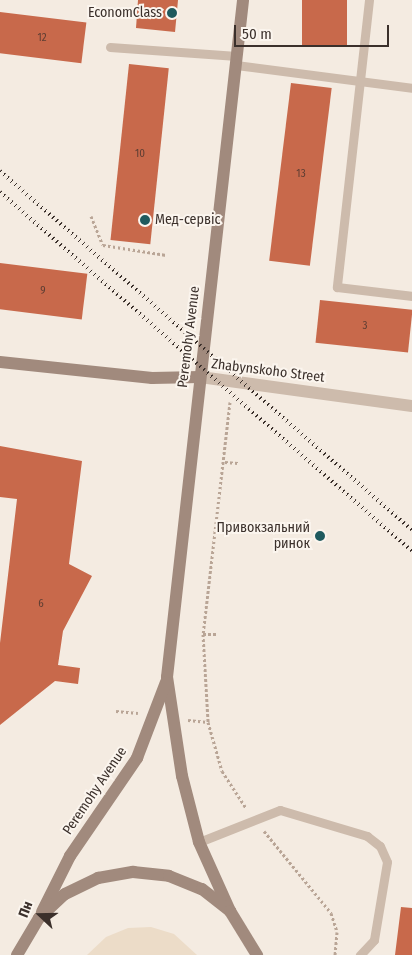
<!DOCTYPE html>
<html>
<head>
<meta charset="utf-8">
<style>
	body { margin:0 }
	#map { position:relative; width:412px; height:955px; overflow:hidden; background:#f4ebe1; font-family:"Fira Sans Condensed",sans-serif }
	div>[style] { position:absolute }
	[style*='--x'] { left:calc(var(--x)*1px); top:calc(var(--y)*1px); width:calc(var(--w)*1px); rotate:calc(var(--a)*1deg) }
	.plaza>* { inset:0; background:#ecdcc8 }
	.building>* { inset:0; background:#c8694b; transform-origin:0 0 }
	.path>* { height:3px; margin-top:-1.5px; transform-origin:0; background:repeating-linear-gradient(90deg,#b9a596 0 2.5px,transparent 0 5px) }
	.lane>* { height:9px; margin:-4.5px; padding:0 4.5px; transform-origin:4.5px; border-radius:4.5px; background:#cdbbac }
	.street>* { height:12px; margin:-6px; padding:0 6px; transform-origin:6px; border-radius:6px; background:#cdbbac }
	.secondary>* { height:12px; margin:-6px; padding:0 6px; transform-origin:6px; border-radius:6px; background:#a18a7d }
	.rail>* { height:4px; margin-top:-2px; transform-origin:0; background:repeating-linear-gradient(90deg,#3b302b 0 1px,transparent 0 5px) }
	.dots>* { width:14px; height:14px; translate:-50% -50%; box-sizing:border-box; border:2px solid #fbf5ee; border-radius:50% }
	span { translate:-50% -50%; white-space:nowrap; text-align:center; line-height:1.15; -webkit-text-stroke:4px #fbf5ee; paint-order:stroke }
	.number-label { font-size:11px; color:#5e3e33 }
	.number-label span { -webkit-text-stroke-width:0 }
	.poi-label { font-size:14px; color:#3b302b }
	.right { translate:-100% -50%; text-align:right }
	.left { translate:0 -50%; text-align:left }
	.street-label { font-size:14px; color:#3b302b }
	.north { position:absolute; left:15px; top:890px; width:50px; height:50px; -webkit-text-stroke:4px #fbf5ee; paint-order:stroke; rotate:291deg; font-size:14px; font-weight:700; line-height:20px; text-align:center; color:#3b302b }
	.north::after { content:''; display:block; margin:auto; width:18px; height:22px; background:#3b302b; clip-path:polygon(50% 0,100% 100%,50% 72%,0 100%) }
	.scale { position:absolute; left:234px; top:25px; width:155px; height:22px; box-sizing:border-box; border:2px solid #3b302b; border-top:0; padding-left:6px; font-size:15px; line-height:18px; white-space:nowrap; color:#3b302b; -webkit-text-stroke:4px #fbf5ee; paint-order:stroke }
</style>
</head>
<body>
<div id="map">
	<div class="plaza">
		<div style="clip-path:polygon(151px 927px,174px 934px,197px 955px,87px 955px,106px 937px,128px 928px)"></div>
	</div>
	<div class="building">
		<div style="clip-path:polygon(138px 0,178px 0,175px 32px,136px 28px)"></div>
		<div style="left:302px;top:0;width:45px;height:47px"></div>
		<div style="left:0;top:12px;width:87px;height:41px;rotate:7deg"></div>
		<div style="left:129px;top:64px;width:40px;height:177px;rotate:6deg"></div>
		<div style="left:291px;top:83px;width:41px;height:179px;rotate:7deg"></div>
		<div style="left:0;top:263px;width:88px;height:46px;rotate:7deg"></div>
		<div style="left:320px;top:300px;width:93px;height:43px;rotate:6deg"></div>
		<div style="clip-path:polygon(0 446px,82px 461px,69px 564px,92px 576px,63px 631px,58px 665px,80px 668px,78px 684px,55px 681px,0 725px,0 643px,17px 499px,0 497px)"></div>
		<div style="clip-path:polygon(401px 907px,412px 908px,412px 955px,395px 955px)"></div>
	</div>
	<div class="path">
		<div style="--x:91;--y:216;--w:31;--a:68"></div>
		<div style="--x:103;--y:245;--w:64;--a:9"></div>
		<div style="--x:230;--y:402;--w:234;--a:96.6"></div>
		<div style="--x:203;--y:634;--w:88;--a:86.7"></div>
		<div style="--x:208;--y:722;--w:51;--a:74.1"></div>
		<div style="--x:222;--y:771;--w:44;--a:57"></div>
		<div style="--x:225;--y:462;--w:13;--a:4"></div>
		<div style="--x:203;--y:634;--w:14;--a:0"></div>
		<div style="--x:116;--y:711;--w:22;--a:5"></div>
		<div style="--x:188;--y:720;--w:20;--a:6"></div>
		<div style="--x:264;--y:831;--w:106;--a:50.7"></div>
		<div style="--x:331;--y:913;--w:20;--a:72"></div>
		<div style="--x:337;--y:932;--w:23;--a:95"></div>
	</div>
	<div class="lane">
		<div style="--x:369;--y:0;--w:289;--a:96.4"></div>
		<div style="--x:337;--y:287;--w:76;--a:6.8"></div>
		<div style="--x:110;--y:47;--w:127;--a:4.1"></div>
		<div style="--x:236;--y:65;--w:177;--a:7.4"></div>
		<div style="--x:199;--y:842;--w:87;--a:-21.6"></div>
		<div style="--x:280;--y:810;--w:91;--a:16.6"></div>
		<div style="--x:367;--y:836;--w:16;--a:38"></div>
		<div style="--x:380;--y:846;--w:17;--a:66"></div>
		<div style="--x:387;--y:862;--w:79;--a:99.5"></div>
		<div style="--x:374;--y:940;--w:21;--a:133"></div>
	</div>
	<div class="street">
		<div style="--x:200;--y:377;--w:214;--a:7.8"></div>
	</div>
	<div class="secondary">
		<div style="--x:0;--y:362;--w:153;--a:6"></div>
		<div style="--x:152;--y:378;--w:48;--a:-1.2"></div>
		<div style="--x:230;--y:911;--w:76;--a:-114.2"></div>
		<div style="--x:199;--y:842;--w:68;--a:-104.4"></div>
		<div style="--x:182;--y:776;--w:100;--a:-98.6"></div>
		<div style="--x:167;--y:677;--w:681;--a:-83.59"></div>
		<div style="--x:42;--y:912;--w:63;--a:-63.4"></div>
		<div style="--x:70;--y:856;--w:119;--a:-55.6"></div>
		<div style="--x:137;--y:758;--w:81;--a:-69.1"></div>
		<div style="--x:17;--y:955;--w:43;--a:-59.3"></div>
		<div style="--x:39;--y:918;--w:35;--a:-43"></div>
		<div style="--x:65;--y:894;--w:37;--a:-26"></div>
		<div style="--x:98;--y:878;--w:36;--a:-10"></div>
		<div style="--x:133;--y:872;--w:36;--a:6"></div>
		<div style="--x:169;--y:876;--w:35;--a:22"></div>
		<div style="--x:202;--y:889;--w:36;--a:38"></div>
		<div style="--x:230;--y:911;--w:52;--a:58.5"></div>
	</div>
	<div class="rail">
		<div style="--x:0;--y:171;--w:546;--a:41.07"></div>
		<div style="--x:0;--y:192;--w:546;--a:41.07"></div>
	</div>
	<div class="dots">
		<div style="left:172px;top:13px;background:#1f5a5e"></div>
		<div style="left:145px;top:220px;background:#1f5a5e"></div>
		<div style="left:320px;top:536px;background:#1f5a5e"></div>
	</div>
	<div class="number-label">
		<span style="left:42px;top:38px">12</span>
		<span style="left:140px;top:154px">10</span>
		<span style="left:301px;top:174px">13</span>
		<span style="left:43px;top:291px">9</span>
		<span style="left:365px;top:326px">3</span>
		<span style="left:41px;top:604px">6</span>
	</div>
	<div class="poi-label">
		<span class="right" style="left:162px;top:13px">EconomClass</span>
		<span class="left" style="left:155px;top:220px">Мед-сервіс</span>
		<span class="right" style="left:310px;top:536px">Привокзальний<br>ринок</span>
	</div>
	<div class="street-label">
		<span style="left:189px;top:337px;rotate:-83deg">Peremohy Avenue</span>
		<span style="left:268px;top:371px;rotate:7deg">Zhabynskoho Street</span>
		<span style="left:95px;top:791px;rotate:-56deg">Peremohy Avenue</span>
	</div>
	<div class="north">Пн</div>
	<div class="scale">50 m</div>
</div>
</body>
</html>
